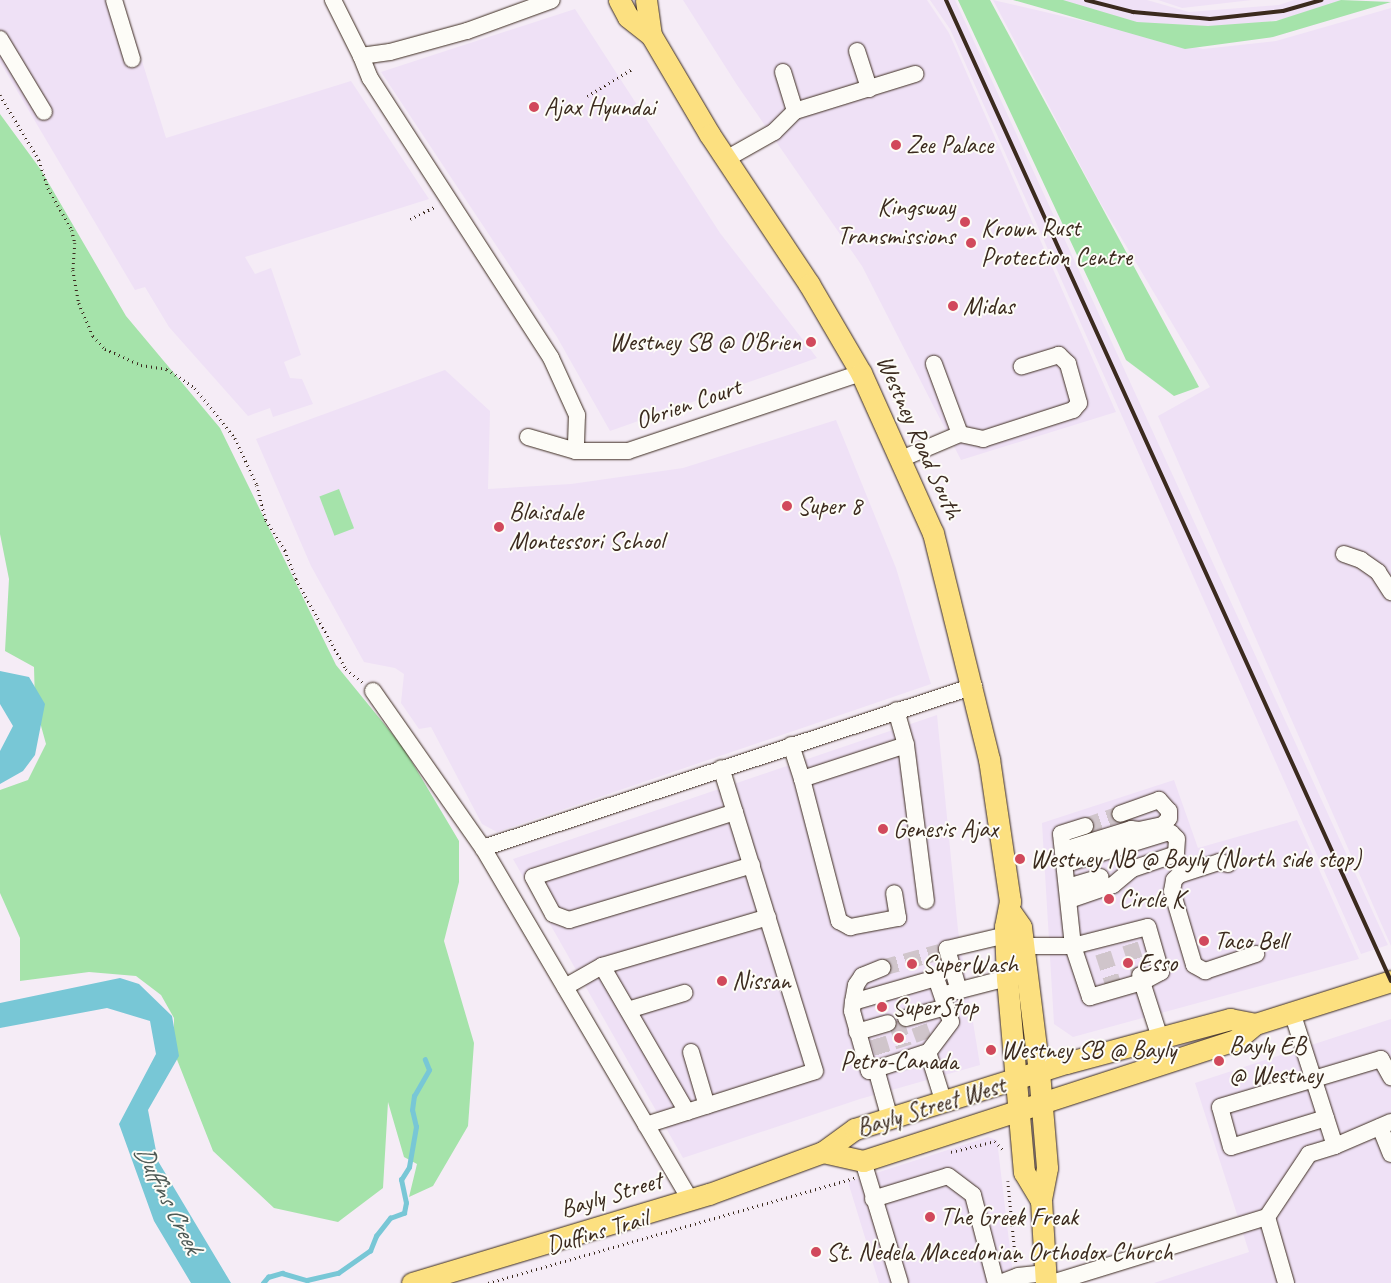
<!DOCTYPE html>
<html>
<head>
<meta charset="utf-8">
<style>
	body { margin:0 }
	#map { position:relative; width:1391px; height:1283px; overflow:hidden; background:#f5ecf6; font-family:Caveat,sans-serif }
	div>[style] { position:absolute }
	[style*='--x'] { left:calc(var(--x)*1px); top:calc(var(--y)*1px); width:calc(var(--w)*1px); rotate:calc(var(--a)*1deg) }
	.built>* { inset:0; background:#efe1f6 }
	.green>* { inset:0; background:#a5e3aa; transform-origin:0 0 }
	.water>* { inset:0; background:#78c7d6 }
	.stream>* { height:4.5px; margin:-2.25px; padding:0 2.25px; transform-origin:2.25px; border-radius:2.25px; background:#78c7d6 }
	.minor-tunnel>* { height:16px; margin-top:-8px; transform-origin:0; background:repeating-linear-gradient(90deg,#d0c5cb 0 16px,transparent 0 24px) }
	.path>* { height:2.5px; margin-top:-1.25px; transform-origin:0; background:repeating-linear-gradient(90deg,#3b2a1e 0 1px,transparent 0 5px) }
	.roads { filter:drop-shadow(0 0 1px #3b2a1e) drop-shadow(0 0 1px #3b2a1e) }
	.minor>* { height:16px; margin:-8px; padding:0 8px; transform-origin:8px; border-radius:8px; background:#fdfcf7 }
	.major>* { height:21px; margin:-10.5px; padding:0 10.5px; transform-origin:10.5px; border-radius:10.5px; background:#fce080 }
	.rail>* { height:4px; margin:-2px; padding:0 2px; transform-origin:2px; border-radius:2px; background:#3b2a1e }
	.dots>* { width:14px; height:14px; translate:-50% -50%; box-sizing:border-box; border:2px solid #fdfcf7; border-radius:50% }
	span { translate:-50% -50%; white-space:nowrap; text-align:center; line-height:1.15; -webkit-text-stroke:4px #fdfcf7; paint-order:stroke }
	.poi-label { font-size:25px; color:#3b2a1e }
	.left { translate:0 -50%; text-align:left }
	.right { translate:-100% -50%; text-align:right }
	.street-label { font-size:25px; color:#3b2a1e }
	.water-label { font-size:26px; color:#4d5955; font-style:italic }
</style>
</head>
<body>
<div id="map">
	<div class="built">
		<div style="clip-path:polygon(0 0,123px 0,166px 138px,351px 81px,429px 199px,245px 257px,255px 274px,271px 268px,301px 355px,284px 362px,290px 378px,302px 379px,313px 404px,273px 417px,270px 408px,248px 416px,169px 327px,145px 287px,135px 290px,0 62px)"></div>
		<div style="clip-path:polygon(683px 0,927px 0,949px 33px,1116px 412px,961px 460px,862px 266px,737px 85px)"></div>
		<div style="clip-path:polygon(930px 0,955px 0,1388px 945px,1361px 954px,950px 29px)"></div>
		<div style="clip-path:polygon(993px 0,1203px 49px,1276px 41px,1391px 8px,1391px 946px,1158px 416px,1210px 387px,1097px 197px)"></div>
		<div style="clip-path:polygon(1054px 0,1147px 0,1189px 12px,1279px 5px,1294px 0,1346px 0,1297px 17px,1222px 28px,1144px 25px,1088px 14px)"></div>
		<div style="clip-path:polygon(1158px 0,1252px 0,1182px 8px)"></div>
		<div style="clip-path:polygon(575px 9px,720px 233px,817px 358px,610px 431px,557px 337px,381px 72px)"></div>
		<div style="clip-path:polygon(445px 370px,490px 411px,488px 489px,571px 484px,683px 468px,836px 420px,896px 568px,931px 684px,497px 832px,482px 824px,431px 727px,419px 729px,401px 703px,404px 674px,395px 668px,364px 662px,311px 566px,256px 439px)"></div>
		<div style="clip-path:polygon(937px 715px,958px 930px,980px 1065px,860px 1099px,683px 1158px,513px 859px)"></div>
		<div style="clip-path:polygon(1174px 780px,1198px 848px,1297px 820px,1359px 959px,1073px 1037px,1054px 1024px,1042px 823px)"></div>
		<div style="clip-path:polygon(1391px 1019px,1391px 1283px,1154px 1283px,1249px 1252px,1195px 1083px)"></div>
		<div style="clip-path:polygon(988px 1137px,997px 1140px,1014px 1283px,879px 1283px,848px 1182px)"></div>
	</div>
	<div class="green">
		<div style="clip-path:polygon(958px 0,990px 0,1199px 387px,1174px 396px,1126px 360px)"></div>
		<div style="clip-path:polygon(1013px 0,1063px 0,1137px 22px,1208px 26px,1276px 21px,1341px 0,1391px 2px,1273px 37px,1185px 49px)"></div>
		<div style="clip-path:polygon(0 114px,41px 170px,126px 316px,220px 428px,336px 665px,403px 747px,459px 841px,459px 882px,444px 941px,474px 1043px,468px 1126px,433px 1186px,409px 1197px,417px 1164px,404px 1157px,388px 1102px,383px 1188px,338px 1222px,274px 1208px,213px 1151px,174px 1052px,174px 1018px,161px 995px,136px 976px,89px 972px,20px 981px,20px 938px,0 893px,0 790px,28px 780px,46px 744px,35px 704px,34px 667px,5px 651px,9px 579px,0 534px)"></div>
		<div style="left:339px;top:489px;width:42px;height:21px;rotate:69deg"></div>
	</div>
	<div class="water">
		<div style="clip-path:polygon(0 671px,29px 677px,45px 704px,35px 755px,23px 771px,0 784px,0 751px,13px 726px,0 704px)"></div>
		<div style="clip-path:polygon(120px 978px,139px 984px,172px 1016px,179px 1056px,148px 1110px,158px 1161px,231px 1283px,191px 1283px,154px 1221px,119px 1124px,156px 1054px,150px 1021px,107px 1008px,0 1028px,0 1003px)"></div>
	</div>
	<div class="stream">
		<div style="--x:263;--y:1283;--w:8;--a:-50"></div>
		<div style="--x:268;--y:1277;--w:15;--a:-16"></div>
		<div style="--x:282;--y:1273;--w:26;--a:16"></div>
		<div style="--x:307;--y:1280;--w:32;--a:-13"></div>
		<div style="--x:338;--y:1273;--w:39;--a:-35"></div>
		<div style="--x:370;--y:1251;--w:16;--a:-68"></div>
		<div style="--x:376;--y:1236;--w:23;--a:-52"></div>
		<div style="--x:390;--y:1218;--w:15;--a:-20"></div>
		<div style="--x:404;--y:1213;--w:10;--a:-79"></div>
		<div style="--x:406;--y:1203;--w:24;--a:-102"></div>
		<div style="--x:401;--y:1180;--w:15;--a:-58"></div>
		<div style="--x:409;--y:1167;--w:41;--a:-80.1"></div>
		<div style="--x:416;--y:1127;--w:17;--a:-103"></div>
		<div style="--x:412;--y:1110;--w:14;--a:-82"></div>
		<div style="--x:414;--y:1096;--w:30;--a:-60"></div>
		<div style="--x:429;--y:1070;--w:11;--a:-112"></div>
	</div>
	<div class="minor-tunnel">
		<div style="--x:1085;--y:826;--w:37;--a:-19"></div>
		<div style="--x:1130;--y:944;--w:33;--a:72"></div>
		<div style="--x:1103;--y:953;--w:32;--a:72"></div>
		<div style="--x:882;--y:968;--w:60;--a:-15.4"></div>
		<div style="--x:896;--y:1021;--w:27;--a:73"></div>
		<div style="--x:919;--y:1026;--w:15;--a:70"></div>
		<div style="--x:878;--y:1038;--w:17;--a:73"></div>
	</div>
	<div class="path">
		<div style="--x:0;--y:95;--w:76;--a:59"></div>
		<div style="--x:39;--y:160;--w:29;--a:72"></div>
		<div style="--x:48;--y:188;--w:48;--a:60.3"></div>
		<div style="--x:72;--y:230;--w:13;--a:77"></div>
		<div style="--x:75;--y:243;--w:27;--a:94"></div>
		<div style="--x:73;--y:270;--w:34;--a:80"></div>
		<div style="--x:79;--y:303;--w:36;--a:67"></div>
		<div style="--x:93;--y:336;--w:18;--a:47"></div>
		<div style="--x:105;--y:349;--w:39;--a:24"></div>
		<div style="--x:141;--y:365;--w:26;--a:9"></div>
		<div style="--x:167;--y:369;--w:34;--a:34"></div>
		<div style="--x:195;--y:388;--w:64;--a:51.3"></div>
		<div style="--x:235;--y:438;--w:52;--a:64.9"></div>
		<div style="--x:257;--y:485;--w:36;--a:76"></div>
		<div style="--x:266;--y:520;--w:36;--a:58"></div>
		<div style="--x:285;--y:550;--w:31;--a:69"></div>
		<div style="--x:296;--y:579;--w:103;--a:60.9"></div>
		<div style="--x:346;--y:669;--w:21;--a:39"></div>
		<div style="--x:587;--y:96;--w:52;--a:-31"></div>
		<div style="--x:410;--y:219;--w:28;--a:-26"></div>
		<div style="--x:951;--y:1152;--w:45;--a:-14"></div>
		<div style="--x:995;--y:1141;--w:13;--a:48"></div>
		<div style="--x:1008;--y:1181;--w:82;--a:84.4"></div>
		<div style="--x:488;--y:1283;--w:381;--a:-16"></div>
	</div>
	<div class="roads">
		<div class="minor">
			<div style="--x:114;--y:0;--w:62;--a:73"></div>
			<div style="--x:333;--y:0;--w:63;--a:63.4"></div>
			<div style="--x:361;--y:56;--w:29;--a:-8"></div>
			<div style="--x:390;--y:52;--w:80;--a:-15.3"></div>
			<div style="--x:467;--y:31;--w:90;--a:-20"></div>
			<div style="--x:0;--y:39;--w:85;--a:58.9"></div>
			<div style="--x:857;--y:51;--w:40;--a:72"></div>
			<div style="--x:361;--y:56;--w:24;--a:68"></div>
			<div style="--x:370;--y:78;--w:333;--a:57.1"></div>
			<div style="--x:551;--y:358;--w:63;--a:65.5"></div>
			<div style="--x:577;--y:415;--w:36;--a:92"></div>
			<div style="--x:783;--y:72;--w:41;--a:72.9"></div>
			<div style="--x:726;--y:159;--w:55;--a:-29.4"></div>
			<div style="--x:774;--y:132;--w:30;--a:-45"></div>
			<div style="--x:795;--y:111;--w:126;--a:-17.1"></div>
			<div style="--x:960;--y:434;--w:24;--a:12"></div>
			<div style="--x:983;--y:439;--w:95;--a:-17.9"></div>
			<div style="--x:1073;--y:410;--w:9;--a:-49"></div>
			<div style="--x:1079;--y:403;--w:41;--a:-105.8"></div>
			<div style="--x:1068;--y:364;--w:13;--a:-135"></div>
			<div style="--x:1059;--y:355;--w:39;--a:163"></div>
			<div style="--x:528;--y:437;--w:50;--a:16.3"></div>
			<div style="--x:576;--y:451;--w:52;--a:0"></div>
			<div style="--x:628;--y:451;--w:246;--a:-18.5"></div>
			<div style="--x:901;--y:459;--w:64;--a:-23"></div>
			<div style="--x:960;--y:434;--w:75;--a:-110.4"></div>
			<div style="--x:1344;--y:554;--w:18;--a:19"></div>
			<div style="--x:1361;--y:560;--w:21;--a:35"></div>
			<div style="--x:1378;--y:572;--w:24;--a:57"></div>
			<div style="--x:373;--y:691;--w:192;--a:55"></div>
			<div style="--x:483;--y:848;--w:407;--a:59.5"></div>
			<div style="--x:791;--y:745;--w:36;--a:72"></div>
			<div style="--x:802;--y:779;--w:109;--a:-18.1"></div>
			<div style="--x:906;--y:745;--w:36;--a:-106"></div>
			<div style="--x:906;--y:745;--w:157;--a:82.7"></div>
			<div style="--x:802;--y:779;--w:147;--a:75.4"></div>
			<div style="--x:839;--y:921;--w:13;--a:29"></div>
			<div style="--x:850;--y:927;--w:49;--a:-10.6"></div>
			<div style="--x:898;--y:918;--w:25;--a:-99"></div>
			<div style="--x:735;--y:812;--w:212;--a:162.2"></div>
			<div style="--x:533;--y:877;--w:42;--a:61.6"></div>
			<div style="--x:553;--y:914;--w:17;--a:21"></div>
			<div style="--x:569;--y:920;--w:191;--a:-16.7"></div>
			<div style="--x:1085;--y:826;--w:25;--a:162"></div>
			<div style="--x:1061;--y:834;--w:113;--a:83.9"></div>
			<div style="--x:1073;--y:946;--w:54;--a:71.6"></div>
			<div style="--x:1090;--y:997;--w:54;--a:-16.1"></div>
			<div style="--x:1142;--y:982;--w:59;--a:72.2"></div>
			<div style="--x:483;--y:848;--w:517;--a:-18.26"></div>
			<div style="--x:1064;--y:850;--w:70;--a:-17.4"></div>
			<div style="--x:1131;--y:829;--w:8;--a:7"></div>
			<div style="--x:1139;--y:830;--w:25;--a:-12"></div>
			<div style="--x:1163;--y:825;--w:9;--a:-49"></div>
			<div style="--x:1169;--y:818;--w:7;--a:-90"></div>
			<div style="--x:1169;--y:811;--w:15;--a:-132"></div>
			<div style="--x:1159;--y:800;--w:41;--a:160.3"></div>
			<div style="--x:1065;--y:864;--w:106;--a:-17.1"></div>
			<div style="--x:1166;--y:833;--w:5;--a:0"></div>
			<div style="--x:1171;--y:833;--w:8;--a:45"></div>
			<div style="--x:1177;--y:839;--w:15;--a:94"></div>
			<div style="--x:1176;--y:854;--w:46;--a:161.2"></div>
			<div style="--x:1132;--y:869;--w:25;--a:140"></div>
			<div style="--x:1113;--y:885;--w:46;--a:161.2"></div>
			<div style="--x:1228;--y:864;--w:9;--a:-167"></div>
			<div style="--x:1219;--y:862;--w:42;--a:162"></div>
			<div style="--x:1179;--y:875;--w:7;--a:135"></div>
			<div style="--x:1174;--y:880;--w:11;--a:100"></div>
			<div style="--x:1172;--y:891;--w:77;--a:73.4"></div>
			<div style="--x:1194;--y:965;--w:13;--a:29"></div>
			<div style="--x:1205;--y:971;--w:54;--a:-18.4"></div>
			<div style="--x:1068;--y:887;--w:34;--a:-17"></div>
			<div style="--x:1023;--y:946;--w:50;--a:0"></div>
			<div style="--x:1073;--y:946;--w:77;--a:-14.2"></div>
			<div style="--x:1148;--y:927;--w:47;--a:73.9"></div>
			<div style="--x:1161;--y:972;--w:21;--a:152"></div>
			<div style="--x:1142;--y:982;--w:7;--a:-106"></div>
			<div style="--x:602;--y:966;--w:169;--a:59.8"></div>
			<div style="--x:565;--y:987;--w:43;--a:-29.6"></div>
			<div style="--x:602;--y:966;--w:173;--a:-16.4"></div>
			<div style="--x:959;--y:991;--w:44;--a:-105.9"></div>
			<div style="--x:947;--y:949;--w:61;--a:-13.3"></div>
			<div style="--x:949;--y:993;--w:60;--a:-14.5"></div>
			<div style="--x:853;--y:1002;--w:17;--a:-80"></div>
			<div style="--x:856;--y:985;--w:11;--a:-56"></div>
			<div style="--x:862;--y:976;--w:22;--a:-22"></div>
			<div style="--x:628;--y:1010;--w:59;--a:-16.9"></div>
			<div style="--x:906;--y:1018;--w:41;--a:-15.4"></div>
			<div style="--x:857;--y:1032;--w:32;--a:-16"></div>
			<div style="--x:691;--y:1052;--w:56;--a:73.5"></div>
			<div style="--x:876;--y:1069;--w:7;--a:164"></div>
			<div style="--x:869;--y:1071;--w:62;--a:-105.8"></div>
			<div style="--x:852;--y:1011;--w:9;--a:-84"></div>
			<div style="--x:853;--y:1002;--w:86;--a:-16.1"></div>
			<div style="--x:936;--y:978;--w:46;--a:71.2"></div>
			<div style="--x:951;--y:1022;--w:38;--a:127"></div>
			<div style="--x:1326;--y:1118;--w:99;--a:163"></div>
			<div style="--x:1231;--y:1147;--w:41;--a:-105.4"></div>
			<div style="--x:1220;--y:1107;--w:168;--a:-16.6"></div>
			<div style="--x:1381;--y:1059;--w:21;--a:61"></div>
			<div style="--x:890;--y:1119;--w:52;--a:-105.6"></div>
			<div style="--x:876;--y:1069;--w:55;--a:-18.1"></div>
			<div style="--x:928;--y:1052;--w:53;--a:72.6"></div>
			<div style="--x:646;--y:1125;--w:177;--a:-17.7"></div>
			<div style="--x:815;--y:1071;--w:317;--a:-107.2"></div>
			<div style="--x:1380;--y:1127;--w:29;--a:68"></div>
			<div style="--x:1335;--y:1146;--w:61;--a:-23.2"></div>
			<div style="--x:863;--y:1161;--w:127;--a:73.1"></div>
			<div style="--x:873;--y:1199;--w:78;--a:-17"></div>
			<div style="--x:948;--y:1176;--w:31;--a:37"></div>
			<div style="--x:973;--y:1195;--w:91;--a:75.4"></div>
			<div style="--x:1267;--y:1217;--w:69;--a:73.9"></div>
			<div style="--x:1000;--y:1283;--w:19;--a:-21"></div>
			<div style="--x:1018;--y:1276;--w:28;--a:-6"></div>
			<div style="--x:1052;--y:1283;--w:225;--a:-17.1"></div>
			<div style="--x:1267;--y:1217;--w:76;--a:-56.3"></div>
			<div style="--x:1309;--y:1154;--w:27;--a:-17"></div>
			<div style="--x:1335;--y:1146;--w:141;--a:-107.8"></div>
		</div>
		<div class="major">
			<div style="--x:619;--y:0;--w:19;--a:62"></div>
			<div style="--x:628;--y:17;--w:29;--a:38"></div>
			<div style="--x:651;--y:35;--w:116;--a:59.5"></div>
			<div style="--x:710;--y:135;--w:179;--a:56.4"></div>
			<div style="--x:809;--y:284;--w:103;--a:59.7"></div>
			<div style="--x:861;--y:373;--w:175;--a:65.8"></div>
			<div style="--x:933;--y:533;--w:233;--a:76.1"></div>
			<div style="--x:989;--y:759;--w:144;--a:81.6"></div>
			<div style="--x:1010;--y:901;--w:26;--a:101"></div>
			<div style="--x:1005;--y:927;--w:51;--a:87.8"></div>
			<div style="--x:1007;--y:978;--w:195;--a:85"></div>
			<div style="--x:1024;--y:1172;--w:33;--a:59"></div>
			<div style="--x:646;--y:0;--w:35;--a:82"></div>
			<div style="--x:1010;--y:911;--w:19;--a:55"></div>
			<div style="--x:1021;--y:927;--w:146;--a:82.9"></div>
			<div style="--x:1039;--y:1072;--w:96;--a:85.2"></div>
			<div style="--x:1047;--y:1168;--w:33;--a:101"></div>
			<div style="--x:1041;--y:1200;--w:83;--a:86.6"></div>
			<div style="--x:823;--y:1152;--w:41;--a:12.7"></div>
			<div style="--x:863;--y:1161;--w:392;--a:-18"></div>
			<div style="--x:1236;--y:1040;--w:25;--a:-40"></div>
			<div style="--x:1255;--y:1024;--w:143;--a:-17.5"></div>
			<div style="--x:412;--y:1283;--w:310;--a:-16.7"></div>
			<div style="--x:709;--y:1194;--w:121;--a:-20.2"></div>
			<div style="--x:823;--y:1152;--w:39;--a:-36"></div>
			<div style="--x:855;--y:1129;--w:221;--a:-17.4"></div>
			<div style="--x:1066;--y:1063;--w:170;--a:-15"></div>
			<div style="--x:1230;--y:1019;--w:25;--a:11"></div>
		</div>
	</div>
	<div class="rail">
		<div style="--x:946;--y:0;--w:1077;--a:65.6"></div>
		<div style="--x:1086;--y:0;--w:49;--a:14.3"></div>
		<div style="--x:1133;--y:12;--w:77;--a:5.2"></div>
		<div style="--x:1210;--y:19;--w:73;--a:-6.3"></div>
		<div style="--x:1283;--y:11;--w:40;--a:-16"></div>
	</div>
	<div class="dots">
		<div style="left:534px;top:107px;background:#d1495b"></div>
		<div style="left:896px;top:145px;background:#d1495b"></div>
		<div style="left:965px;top:222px;background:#d1495b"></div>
		<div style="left:971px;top:243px;background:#d1495b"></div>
		<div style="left:953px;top:306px;background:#d1495b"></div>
		<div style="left:811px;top:342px;background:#d1495b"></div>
		<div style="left:787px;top:506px;background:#d1495b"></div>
		<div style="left:499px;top:527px;background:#d1495b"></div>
		<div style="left:883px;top:829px;background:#d1495b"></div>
		<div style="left:1020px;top:859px;background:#d1495b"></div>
		<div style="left:1109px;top:899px;background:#d1495b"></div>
		<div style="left:1204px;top:941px;background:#d1495b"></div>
		<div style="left:1128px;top:963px;background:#d1495b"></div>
		<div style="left:912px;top:964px;background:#d1495b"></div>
		<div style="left:722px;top:981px;background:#d1495b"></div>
		<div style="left:882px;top:1007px;background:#d1495b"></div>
		<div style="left:899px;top:1038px;background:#d1495b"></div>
		<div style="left:991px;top:1050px;background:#d1495b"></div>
		<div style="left:1219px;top:1061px;background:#d1495b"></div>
		<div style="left:930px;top:1217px;background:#d1495b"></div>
		<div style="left:816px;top:1252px;background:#d1495b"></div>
	</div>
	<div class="poi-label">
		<span class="left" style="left:544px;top:107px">Ajax Hyundai</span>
		<span class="left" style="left:906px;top:145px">Zee Palace</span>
		<span class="right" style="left:955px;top:222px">Kingsway<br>Transmissions</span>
		<span class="left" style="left:981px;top:243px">Krown Rust<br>Protection Centre</span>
		<span class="left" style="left:963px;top:306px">Midas</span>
		<span class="right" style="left:801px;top:342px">Westney SB @ O'Brien</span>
		<span class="left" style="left:797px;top:506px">Super 8</span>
		<span class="left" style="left:509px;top:527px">Blaisdale<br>Montessori School</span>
		<span class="left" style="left:893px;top:829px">Genesis Ajax</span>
		<span class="left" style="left:1030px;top:859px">Westney NB @ Bayly (North side stop)</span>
		<span class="left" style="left:1119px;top:899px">Circle K</span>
		<span class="left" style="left:1214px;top:941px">Taco Bell</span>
		<span class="left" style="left:1138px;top:963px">Esso</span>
		<span class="left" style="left:922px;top:964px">SuperWash</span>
		<span class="left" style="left:732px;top:981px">Nissan</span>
		<span class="left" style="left:892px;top:1007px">SuperStop</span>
		<span class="left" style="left:1229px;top:1061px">Bayly EB<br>@ Westney</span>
		<span class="left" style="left:1001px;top:1050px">Westney SB @ Bayly</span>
		<span style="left:899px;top:1061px">Petro-Canada</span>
		<span class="left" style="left:940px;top:1217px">The Greek Freak</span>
		<span class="left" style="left:826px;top:1252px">St. Nedela Macedonian Orthodox Church</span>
	</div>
	<div class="street-label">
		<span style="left:688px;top:404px;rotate:-19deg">Obrien Court</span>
		<span style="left:919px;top:437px;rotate:66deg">Westney Road South</span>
		<span style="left:931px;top:1107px;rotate:-17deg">Bayly Street West</span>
		<span style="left:611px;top:1195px;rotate:-17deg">Bayly Street</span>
		<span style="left:597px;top:1232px;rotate:-16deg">Duffins Trail</span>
	</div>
	<div class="water-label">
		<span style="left:168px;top:1199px;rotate:63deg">Duffins Creek</span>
	</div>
</div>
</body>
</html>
